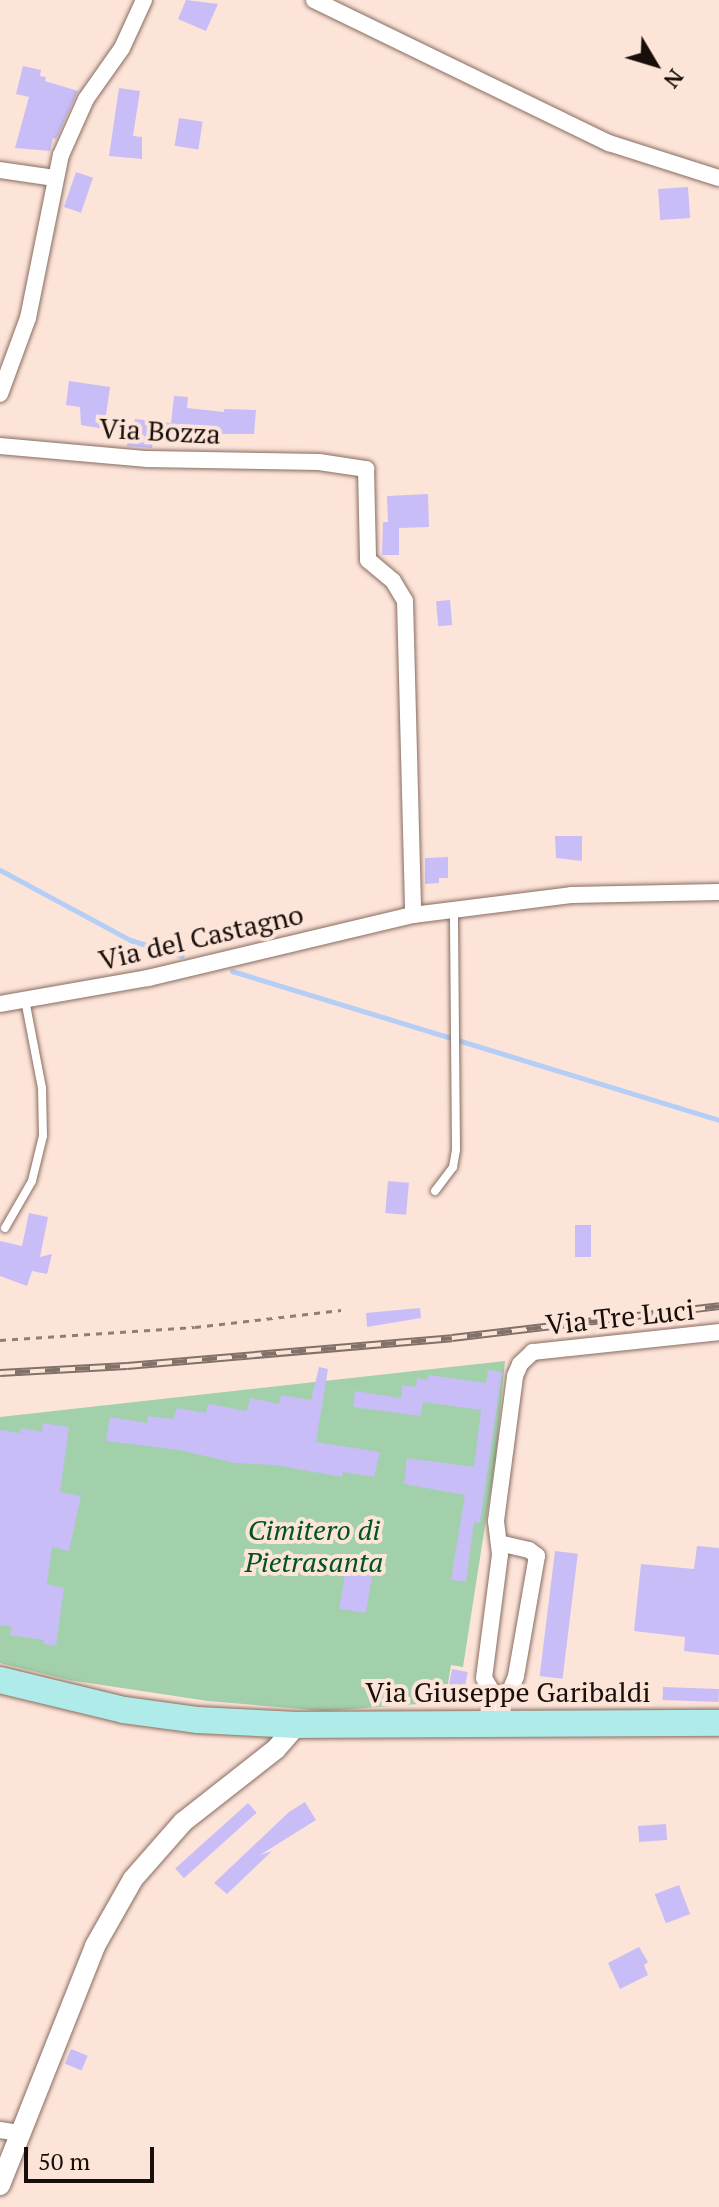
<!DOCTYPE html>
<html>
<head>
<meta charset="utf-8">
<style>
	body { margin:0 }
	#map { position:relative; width:719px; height:2207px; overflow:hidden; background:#fde4d9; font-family:"PT Serif",serif }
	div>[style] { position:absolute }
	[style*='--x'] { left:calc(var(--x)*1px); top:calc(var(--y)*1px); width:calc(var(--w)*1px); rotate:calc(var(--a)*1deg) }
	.green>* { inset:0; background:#a1d0ab }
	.stream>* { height:5px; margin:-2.5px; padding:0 2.5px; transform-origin:2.5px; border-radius:2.5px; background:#b4cef5 }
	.building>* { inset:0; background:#c8bdf7; transform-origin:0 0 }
	.path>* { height:3px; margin-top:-1.5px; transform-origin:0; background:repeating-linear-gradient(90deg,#907e76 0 6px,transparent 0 12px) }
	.roads { filter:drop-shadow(0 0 2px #886c60) drop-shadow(0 0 2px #886c60) }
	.service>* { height:8px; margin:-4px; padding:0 4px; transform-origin:4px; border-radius:4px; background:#fff }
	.minor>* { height:16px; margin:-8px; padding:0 8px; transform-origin:8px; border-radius:8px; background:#fff }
	.tertiary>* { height:20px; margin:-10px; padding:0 10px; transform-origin:10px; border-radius:10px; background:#fff }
	.primary>* { height:26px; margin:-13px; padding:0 13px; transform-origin:13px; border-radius:13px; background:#afece9 }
	.rail>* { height:8px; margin-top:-4px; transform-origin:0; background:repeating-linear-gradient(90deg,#fde4d9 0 15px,#827169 0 30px); box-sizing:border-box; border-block:2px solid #827169 }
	span { translate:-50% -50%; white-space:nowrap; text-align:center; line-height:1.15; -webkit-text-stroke:8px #fde4d9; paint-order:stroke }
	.street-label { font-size:28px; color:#190f0a }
	.park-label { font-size:28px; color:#005324; font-style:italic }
	.north { position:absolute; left:615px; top:24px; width:80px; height:80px; -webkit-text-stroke:6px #fde4d9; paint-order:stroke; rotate:128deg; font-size:22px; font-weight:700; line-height:32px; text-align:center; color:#190f0a }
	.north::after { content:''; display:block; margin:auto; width:28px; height:36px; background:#190f0a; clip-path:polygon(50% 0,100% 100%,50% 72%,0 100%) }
	.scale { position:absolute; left:24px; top:2147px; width:130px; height:36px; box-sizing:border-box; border:4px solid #190f0a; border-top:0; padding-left:10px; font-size:24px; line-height:28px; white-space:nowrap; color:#190f0a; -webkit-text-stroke:6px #fde4d9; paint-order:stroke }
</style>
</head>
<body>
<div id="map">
	<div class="green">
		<div style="clip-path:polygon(505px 1361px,496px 1455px,463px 1667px,451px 1665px,445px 1702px,325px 1711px,208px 1701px,69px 1680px,0 1663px,0 1417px)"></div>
	</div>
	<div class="stream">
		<div style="--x:0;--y:870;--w:148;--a:28.3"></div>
		<div style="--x:130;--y:940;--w:54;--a:17.1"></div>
		<div style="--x:232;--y:971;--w:509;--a:17.01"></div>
	</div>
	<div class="building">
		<div style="clip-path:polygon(186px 0,218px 4px,206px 31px,178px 19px)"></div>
		<div style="clip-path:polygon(23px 66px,41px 70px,40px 76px,46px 77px,45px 81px,78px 91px,56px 139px,53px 138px,50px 151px,15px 148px,29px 97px,16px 94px)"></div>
		<div style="clip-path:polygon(119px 88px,140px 91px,133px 136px,142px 137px,142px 159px,109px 156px)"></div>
		<div style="left:179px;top:118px;width:24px;height:28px;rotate:9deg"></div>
		<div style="left:76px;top:172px;width:18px;height:37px;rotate:19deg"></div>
		<div style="left:688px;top:187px;width:31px;height:30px;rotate:86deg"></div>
		<div style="clip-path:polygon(69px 381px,110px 387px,104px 429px,81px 425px,80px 407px,66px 405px)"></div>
		<div style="clip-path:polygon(174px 396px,188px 397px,187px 408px,224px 412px,224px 409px,256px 410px,254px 434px,204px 434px,203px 443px,153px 439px,152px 448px,127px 446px,129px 430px,133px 431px,135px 419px,171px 423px)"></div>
		<div style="clip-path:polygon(428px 494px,429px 527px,399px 528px,399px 555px,382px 555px,383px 522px,388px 522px,387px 496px)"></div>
		<div style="left:450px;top:600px;width:25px;height:14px;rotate:85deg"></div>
		<div style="clip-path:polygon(555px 836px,582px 836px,582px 861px,556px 858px)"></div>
		<div style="clip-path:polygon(448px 857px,448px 878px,439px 878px,439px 883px,425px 884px,425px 858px)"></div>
		<div style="left:388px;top:1181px;width:21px;height:32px;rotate:5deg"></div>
		<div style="clip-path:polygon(29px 1213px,48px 1217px,40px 1257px,52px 1254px,47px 1274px,32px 1271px,27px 1286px,0 1276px,0 1241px,22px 1246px)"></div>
		<div style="left:575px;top:1225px;width:16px;height:32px"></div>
		<div style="clip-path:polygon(420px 1308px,421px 1318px,367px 1327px,366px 1313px)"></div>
		<div style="clip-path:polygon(319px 1367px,328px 1369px,316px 1442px,380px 1452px,374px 1477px,343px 1472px,342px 1477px,275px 1465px,235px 1463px,179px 1450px,106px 1441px,110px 1417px,147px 1423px,148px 1416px,173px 1419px,177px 1408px,206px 1413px,208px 1404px,247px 1411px,250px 1398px,279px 1404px,281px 1395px,311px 1400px)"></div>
		<div style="clip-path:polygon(488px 1370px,502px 1372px,480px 1523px,474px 1522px,466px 1582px,451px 1580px,465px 1495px,404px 1484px,407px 1458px,474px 1467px,481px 1410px,423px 1402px,421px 1416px,353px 1407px,355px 1391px,401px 1398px,402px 1385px,416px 1387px,417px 1378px,427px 1380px,428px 1375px,486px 1383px)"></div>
		<div style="clip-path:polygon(43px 1423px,69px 1427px,60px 1492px,81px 1496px,69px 1551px,52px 1547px,47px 1584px,64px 1588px,56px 1646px,43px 1644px,44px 1640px,10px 1635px,12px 1627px,0 1625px,0 1430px,20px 1433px,21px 1428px,42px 1432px)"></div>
		<div style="clip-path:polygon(697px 1546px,719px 1548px,719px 1655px,684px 1651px,685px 1637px,634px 1631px,641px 1564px,694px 1569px)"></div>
		<div style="left:555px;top:1551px;width:23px;height:126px;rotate:7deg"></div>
		<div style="left:346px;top:1569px;width:27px;height:40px;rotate:10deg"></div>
		<div style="left:452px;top:1669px;width:16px;height:26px;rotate:11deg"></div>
		<div style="left:663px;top:1687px;width:56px;height:13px;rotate:2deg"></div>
		<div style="clip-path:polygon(305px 1802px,316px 1820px,260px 1855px,272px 1851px,227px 1894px,214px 1883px,289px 1812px)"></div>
		<div style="left:248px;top:1803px;width:13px;height:98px;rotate:48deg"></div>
		<div style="left:666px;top:1824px;width:16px;height:28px;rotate:86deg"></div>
		<div style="left:679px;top:1885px;width:31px;height:26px;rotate:69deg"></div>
		<div style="clip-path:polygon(639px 1947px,648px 1962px,644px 1965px,648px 1975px,620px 1989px,608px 1963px)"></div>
		<div style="left:71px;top:2049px;width:18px;height:16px;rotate:22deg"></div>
	</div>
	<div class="path">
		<div style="--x:0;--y:1340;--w:195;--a:-3.8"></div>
		<div style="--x:195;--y:1327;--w:147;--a:-6.6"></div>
	</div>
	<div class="roads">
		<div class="service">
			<div style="--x:435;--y:1191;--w:30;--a:-53"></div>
			<div style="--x:453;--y:1167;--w:17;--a:-80"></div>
			<div style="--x:456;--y:1150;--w:240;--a:-90.5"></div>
			<div style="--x:5;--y:1228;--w:54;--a:-60.1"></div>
			<div style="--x:32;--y:1181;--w:46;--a:-76.3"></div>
			<div style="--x:43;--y:1136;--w:48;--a:-91.2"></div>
			<div style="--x:42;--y:1088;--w:90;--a:-100.9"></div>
		</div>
		<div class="minor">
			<div style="--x:314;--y:0;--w:328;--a:25.9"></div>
			<div style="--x:609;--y:143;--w:115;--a:17.7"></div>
			<div style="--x:0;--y:170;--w:56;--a:8.3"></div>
			<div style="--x:0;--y:394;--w:81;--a:-69.8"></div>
			<div style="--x:28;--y:318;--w:166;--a:-78.6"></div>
			<div style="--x:61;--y:155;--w:61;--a:-65.9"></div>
			<div style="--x:86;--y:99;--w:62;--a:-54.8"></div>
			<div style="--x:122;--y:48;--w:53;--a:-65.4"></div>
			<div style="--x:0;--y:446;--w:148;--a:5.1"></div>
			<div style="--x:147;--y:459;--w:172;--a:1"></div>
			<div style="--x:319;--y:462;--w:48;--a:8.5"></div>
			<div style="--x:366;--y:469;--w:91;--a:88.7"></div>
			<div style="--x:368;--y:560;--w:33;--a:40"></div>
			<div style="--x:393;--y:581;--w:23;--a:59"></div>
			<div style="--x:405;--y:601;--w:314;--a:88.5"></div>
			<div style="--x:0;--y:1004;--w:150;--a:-10"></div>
			<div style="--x:148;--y:978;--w:272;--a:-13.4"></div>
			<div style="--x:413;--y:915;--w:159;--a:-7.2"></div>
			<div style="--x:571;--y:895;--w:148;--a:-1.2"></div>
			<div style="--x:496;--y:1698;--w:23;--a:-121"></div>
			<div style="--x:484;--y:1678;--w:125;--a:-82.6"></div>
			<div style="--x:500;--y:1554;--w:33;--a:-97"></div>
			<div style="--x:496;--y:1521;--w:146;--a:-82.5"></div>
			<div style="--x:515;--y:1376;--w:13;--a:-67"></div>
			<div style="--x:520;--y:1364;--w:18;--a:-43"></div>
			<div style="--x:533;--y:1352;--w:187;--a:-6.1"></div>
			<div style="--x:486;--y:1725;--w:29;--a:-70"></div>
			<div style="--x:496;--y:1698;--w:16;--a:-27"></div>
			<div style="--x:510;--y:1691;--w:16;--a:-68"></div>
			<div style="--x:516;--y:1676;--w:122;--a:-80.1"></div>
			<div style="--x:537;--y:1556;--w:10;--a:-143"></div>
			<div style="--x:529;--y:1550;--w:31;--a:-167"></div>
			<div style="--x:0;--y:2130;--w:20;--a:9"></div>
		</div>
		<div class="tertiary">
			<div style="--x:0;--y:2185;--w:257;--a:-68.3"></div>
			<div style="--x:95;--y:1946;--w:77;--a:-60.4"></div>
			<div style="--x:133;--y:1879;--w:76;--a:-48.7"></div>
			<div style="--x:183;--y:1822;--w:118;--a:-38.1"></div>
			<div style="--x:276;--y:1749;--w:32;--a:-49"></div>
		</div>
		<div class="primary">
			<div style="--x:0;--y:1680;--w:128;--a:13.6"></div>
			<div style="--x:124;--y:1710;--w:75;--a:7.7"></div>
			<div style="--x:198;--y:1720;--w:99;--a:2.9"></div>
			<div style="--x:297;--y:1725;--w:422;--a:-0.3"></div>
		</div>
	</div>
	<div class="rail">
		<div style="--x:0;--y:1373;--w:127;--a:-3.2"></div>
		<div style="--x:127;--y:1366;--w:326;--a:-4.9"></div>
		<div style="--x:452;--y:1338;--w:269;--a:-6.8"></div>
	</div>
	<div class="street-label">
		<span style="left:160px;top:431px;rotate:3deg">Via Bozza</span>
		<span style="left:201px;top:937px;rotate:-13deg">Via del Castagno</span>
		<span style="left:620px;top:1317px;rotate:-6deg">Via Tre Luci</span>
		<span style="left:508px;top:1692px">Via Giuseppe Garibaldi</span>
	</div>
	<div class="park-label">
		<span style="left:314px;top:1546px">Cimitero di<br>Pietrasanta</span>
	</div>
	<div class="north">N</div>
	<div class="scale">50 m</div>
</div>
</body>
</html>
